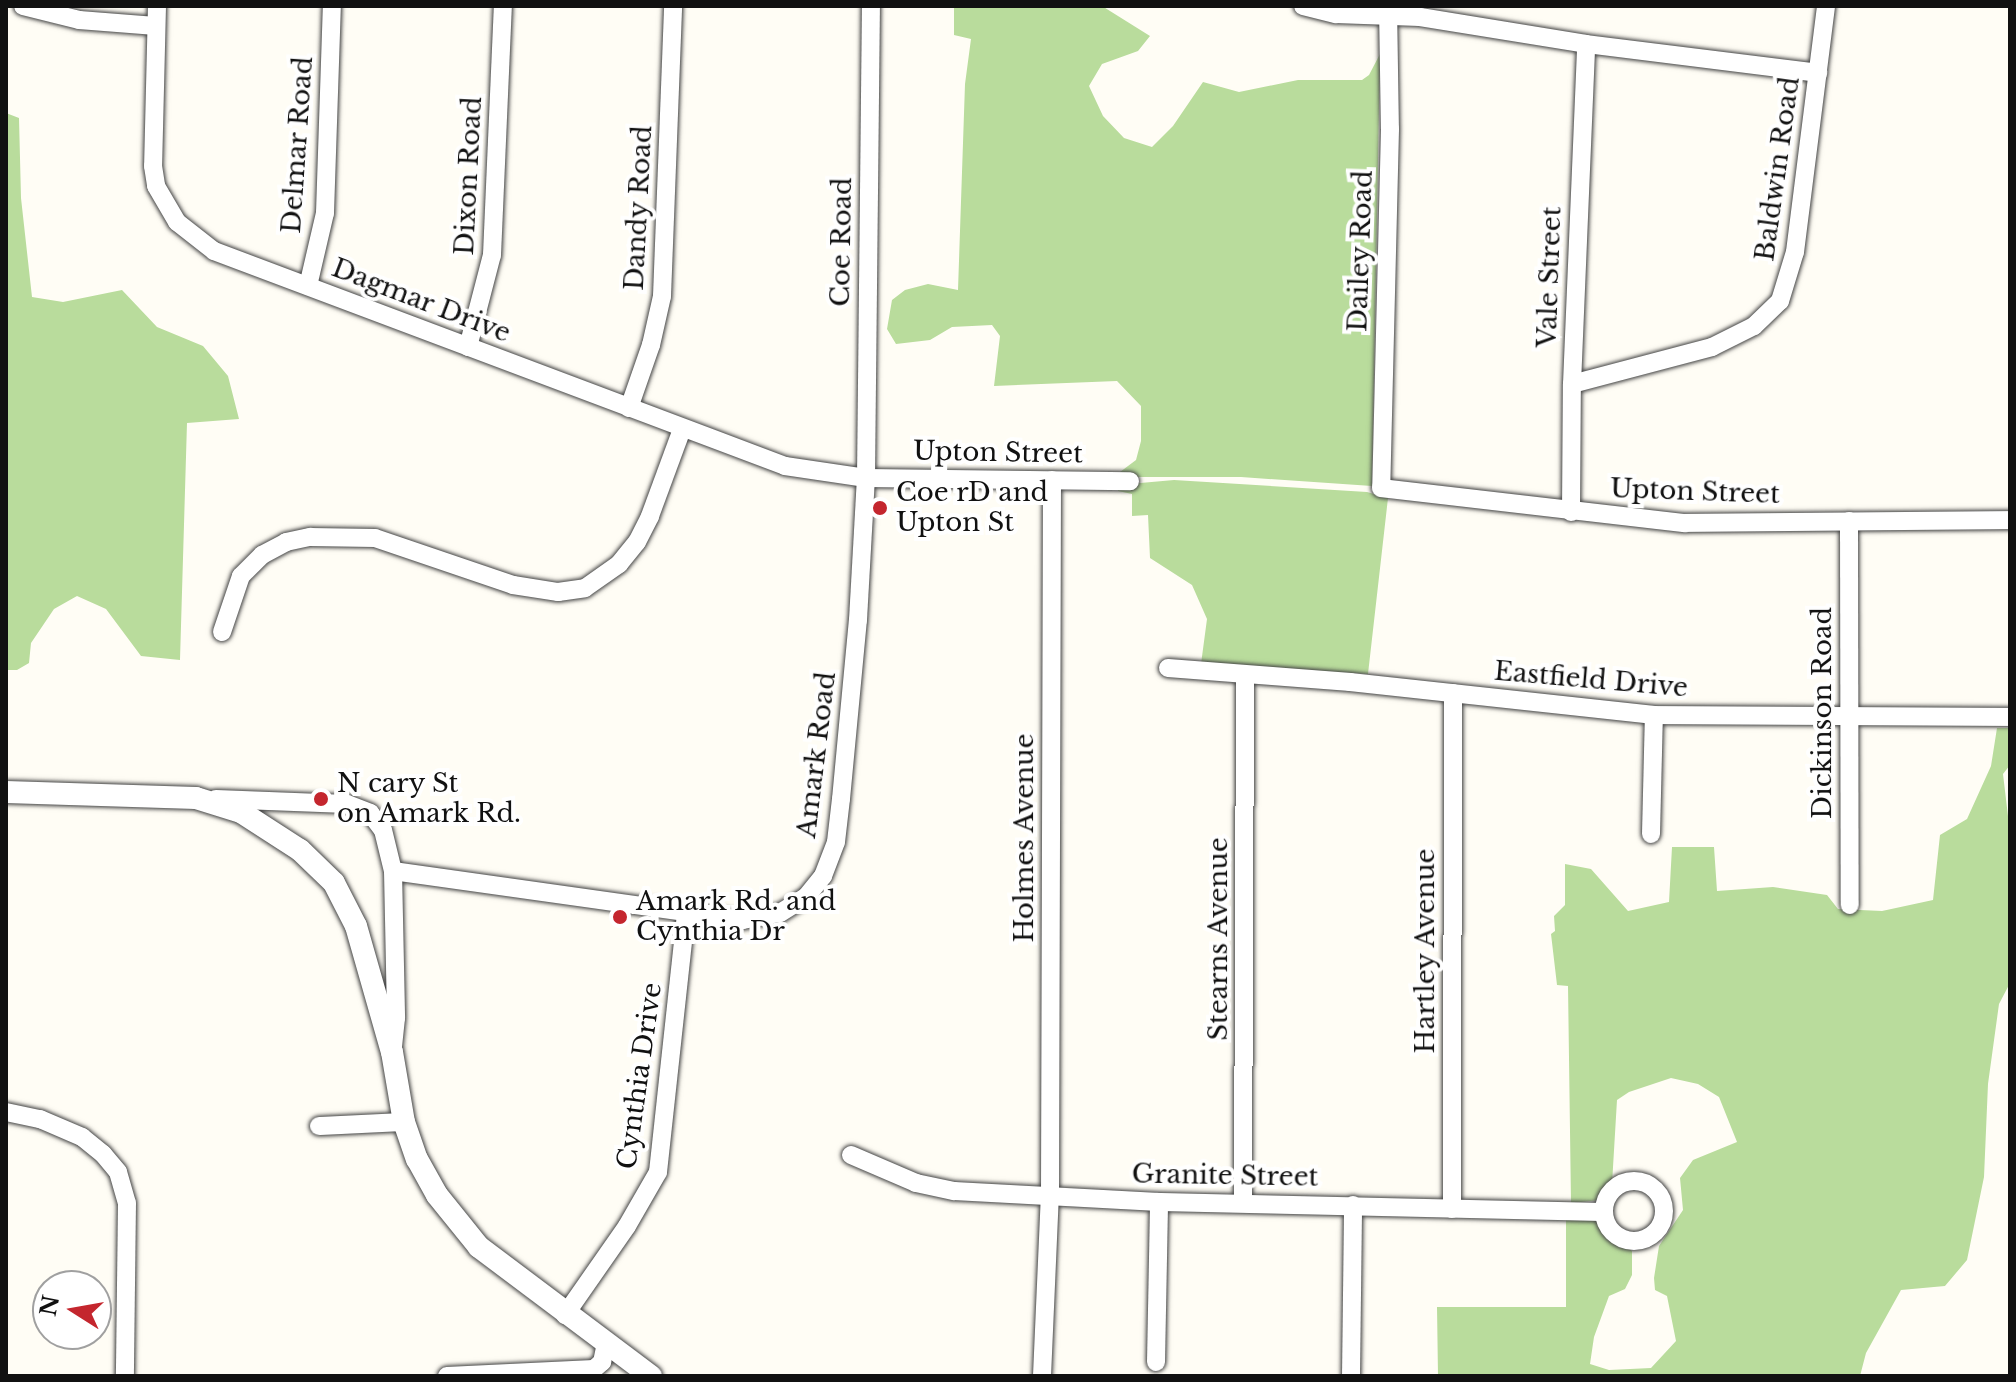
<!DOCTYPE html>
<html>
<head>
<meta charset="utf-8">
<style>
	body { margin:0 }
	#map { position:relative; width:2016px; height:1382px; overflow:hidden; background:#fffdf5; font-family:"Libre Baskerville",serif }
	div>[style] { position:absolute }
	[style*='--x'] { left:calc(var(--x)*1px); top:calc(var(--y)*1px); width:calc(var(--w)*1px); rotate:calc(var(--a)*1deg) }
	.forest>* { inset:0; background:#b9dc9c }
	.roads { filter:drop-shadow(0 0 2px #444) drop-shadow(0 0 2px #444) }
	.minor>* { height:18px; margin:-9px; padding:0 9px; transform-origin:9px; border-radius:9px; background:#fff }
	.minor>.ring { margin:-9px; padding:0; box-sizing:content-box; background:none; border:18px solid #fff; border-radius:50% }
	.tertiary>* { height:22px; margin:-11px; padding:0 11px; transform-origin:11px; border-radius:11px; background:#fff }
	.dots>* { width:22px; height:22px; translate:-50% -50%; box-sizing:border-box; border:4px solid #fff; border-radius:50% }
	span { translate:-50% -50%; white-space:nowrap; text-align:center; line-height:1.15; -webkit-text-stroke:8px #fff; paint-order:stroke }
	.street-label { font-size:26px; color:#111 }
	.poi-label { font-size:26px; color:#111 }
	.left { translate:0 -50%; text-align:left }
	.frame { position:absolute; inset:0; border:8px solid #111; pointer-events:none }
	.north { position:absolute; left:32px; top:1270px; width:80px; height:80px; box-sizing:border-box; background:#fff; border:2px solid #a0a0a0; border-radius:50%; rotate:281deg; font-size:22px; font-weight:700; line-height:32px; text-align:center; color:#111 }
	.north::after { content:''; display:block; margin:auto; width:28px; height:36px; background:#c4262e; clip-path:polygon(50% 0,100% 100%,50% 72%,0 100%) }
</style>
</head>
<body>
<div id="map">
	<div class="forest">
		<div style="clip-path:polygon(954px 6px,1102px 6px,1150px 36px,1138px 51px,1102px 64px,1089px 86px,1103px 116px,1124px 138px,1152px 147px,1173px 126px,1203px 82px,1239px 92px,1298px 80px,1362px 80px,1369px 75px,1380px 54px,1372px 486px,1241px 477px,1133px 477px,1120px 472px,1136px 460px,1141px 441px,1141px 406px,1117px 381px,994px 386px,1000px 336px,992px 325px,952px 327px,930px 340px,896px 344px,887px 329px,892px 300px,905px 290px,928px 284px,958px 290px,965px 84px,971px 39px,954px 35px)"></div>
		<div style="clip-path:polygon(6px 113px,19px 118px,21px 198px,32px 297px,63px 302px,122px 290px,157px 327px,203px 346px,228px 376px,239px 419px,187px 423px,180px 660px,141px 656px,106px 609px,77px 596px,54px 609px,31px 643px,29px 663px,17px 670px,6px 670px)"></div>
		<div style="clip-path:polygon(1174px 480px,1367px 492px,1388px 498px,1368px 674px,1201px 664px,1207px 619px,1192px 585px,1150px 558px,1148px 515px,1132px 516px,1132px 494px,1118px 491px,1118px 485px)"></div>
		<div style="clip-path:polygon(1997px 728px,2010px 728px,2010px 765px,2003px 774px,2010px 833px,2010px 983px,1999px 1004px,1988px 1084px,1984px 1177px,1967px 1260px,1945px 1286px,1901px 1290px,1866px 1353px,1860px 1376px,1438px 1376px,1437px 1307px,1566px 1307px,1566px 1216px,1593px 1218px,1632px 1251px,1632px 1275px,1625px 1289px,1609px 1296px,1594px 1337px,1590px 1364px,1609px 1370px,1651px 1368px,1676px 1341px,1667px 1296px,1655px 1290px,1654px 1278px,1659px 1246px,1683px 1210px,1680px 1178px,1693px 1160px,1737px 1142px,1719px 1097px,1698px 1084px,1671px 1078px,1629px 1092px,1617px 1100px,1612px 1184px,1600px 1200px,1571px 1203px,1568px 986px,1557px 985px,1551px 934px,1555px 931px,1554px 916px,1565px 905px,1565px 864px,1591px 869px,1628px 911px,1669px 902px,1672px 847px,1714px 847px,1717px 891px,1773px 887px,1827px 895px,1838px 909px,1882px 911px,1933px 900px,1940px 835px,1967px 819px,1991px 766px)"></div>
	</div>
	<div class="roads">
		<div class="minor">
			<div style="--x:23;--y:6;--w:58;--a:14"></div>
			<div style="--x:79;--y:20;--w:77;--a:4.5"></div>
			<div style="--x:157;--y:6;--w:160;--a:91.4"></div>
			<div style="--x:153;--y:166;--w:20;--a:81"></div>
			<div style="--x:156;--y:186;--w:42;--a:59.7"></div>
			<div style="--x:177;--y:222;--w:47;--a:38.1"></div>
			<div style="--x:214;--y:251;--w:610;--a:20.63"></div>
			<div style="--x:785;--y:466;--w:82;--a:8.4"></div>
			<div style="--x:866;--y:478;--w:264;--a:0.7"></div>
			<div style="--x:1303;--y:6;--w:34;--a:14"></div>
			<div style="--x:1336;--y:14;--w:84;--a:2"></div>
			<div style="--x:1420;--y:17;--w:168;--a:9.2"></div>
			<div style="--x:1586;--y:44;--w:234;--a:7.1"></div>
			<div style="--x:1388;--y:6;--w:123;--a:89.1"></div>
			<div style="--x:1390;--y:129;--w:359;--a:91.4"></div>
			<div style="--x:1381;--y:488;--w:306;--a:6.6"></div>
			<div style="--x:1685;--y:523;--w:325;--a:-0.5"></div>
			<div style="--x:308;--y:286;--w:75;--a:-76.9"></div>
			<div style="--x:325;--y:213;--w:207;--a:-88.1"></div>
			<div style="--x:468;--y:347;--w:95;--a:-75.4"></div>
			<div style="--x:492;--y:255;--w:249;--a:-87.5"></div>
			<div style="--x:1572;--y:384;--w:145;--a:-14.8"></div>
			<div style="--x:1712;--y:347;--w:47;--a:-26.6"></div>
			<div style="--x:1754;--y:326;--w:36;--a:-44"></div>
			<div style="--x:1780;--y:301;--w:51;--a:-73"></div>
			<div style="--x:1795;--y:252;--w:248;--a:-82.8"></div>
			<div style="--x:629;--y:408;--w:67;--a:-70.8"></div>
			<div style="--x:651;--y:345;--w:50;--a:-77.3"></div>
			<div style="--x:662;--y:296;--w:290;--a:-87.8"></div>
			<div style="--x:1571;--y:512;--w:128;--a:-89.6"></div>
			<div style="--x:1572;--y:384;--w:340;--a:-87.6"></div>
			<div style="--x:1849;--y:521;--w:384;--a:89.9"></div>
			<div style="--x:222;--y:632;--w:59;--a:-71.3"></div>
			<div style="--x:241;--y:576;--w:30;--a:-45"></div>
			<div style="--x:262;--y:555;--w:27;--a:-28"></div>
			<div style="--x:286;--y:542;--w:25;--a:-12"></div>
			<div style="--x:310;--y:537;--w:65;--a:0.9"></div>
			<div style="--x:375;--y:538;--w:146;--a:18.8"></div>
			<div style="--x:513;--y:585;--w:46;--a:8.8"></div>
			<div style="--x:558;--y:592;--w:27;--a:-8"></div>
			<div style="--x:585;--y:588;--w:42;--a:-35.2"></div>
			<div style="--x:619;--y:564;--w:28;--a:-51"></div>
			<div style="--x:637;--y:542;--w:29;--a:-63"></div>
			<div style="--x:650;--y:516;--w:93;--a:-69.8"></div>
			<div style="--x:1168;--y:668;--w:183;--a:4.4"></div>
			<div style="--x:1350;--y:682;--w:306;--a:6.2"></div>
			<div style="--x:1654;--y:715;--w:356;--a:0.3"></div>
			<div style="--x:216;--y:799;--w:131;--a:2.2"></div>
			<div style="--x:347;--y:804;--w:25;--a:21"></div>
			<div style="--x:370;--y:813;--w:21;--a:53"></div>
			<div style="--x:383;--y:830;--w:42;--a:76.3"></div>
			<div style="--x:393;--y:871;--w:147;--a:88.8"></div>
			<div style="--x:396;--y:1018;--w:28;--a:96"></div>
			<div style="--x:1651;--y:834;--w:119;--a:-88.6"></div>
			<div style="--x:393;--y:871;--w:353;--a:8"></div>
			<div style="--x:743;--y:920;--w:38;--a:-11"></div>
			<div style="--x:780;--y:913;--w:31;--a:-32"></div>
			<div style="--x:806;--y:897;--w:27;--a:-51"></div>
			<div style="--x:823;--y:876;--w:36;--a:-69"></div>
			<div style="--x:836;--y:842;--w:43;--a:-83.4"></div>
			<div style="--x:841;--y:799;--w:180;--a:-84.6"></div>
			<div style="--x:858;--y:620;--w:142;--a:-86.8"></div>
			<div style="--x:866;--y:478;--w:472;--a:-89.4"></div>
			<div style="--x:6;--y:1112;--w:35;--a:12"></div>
			<div style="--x:40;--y:1119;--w:46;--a:23.2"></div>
			<div style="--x:82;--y:1137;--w:27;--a:39"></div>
			<div style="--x:103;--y:1154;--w:23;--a:50"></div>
			<div style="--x:118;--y:1172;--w:32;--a:74"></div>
			<div style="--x:127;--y:1203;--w:173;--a:90.7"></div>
			<div style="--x:319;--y:1126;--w:85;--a:-2.7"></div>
			<div style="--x:851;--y:1155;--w:71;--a:23.3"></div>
			<div style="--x:916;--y:1183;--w:39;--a:12"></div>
			<div style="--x:954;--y:1191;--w:205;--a:3.1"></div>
			<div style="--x:1159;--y:1202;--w:445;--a:1.3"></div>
			<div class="ring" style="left:1604px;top:1181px;width:42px;height:42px"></div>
			<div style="--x:1243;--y:1202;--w:526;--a:-89.78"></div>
			<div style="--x:1452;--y:1209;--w:516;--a:-89.89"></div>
			<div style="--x:565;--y:1315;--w:108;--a:-55.1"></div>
			<div style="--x:627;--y:1226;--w:62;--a:-60.1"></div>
			<div style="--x:658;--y:1172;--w:259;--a:-83.8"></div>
			<div style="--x:1156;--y:1362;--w:160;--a:-88.9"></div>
			<div style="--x:447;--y:1376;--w:147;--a:-2.7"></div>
			<div style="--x:594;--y:1369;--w:11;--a:-41"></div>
			<div style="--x:602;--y:1362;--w:19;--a:-78"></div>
			<div style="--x:1042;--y:1376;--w:180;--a:-87.5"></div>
			<div style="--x:1050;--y:1196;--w:716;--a:-89.84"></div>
			<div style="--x:1351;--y:1376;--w:171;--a:-89.3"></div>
		</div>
		<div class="tertiary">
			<div style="--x:6;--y:792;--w:190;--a:1.8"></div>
			<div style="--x:196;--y:798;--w:47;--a:17.3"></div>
			<div style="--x:241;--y:812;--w:70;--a:32.8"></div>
			<div style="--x:300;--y:850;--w:47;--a:44.1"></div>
			<div style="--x:334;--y:883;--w:48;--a:62.9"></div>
			<div style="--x:356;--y:926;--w:131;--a:74.1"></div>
			<div style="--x:392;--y:1052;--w:71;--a:80.3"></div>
			<div style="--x:404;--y:1122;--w:39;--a:71"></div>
			<div style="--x:417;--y:1159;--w:41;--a:60.9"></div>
			<div style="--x:437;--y:1195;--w:67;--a:51.1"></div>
			<div style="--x:479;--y:1247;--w:215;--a:36.9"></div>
		</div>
	</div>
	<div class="dots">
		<div style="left:880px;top:508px;background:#c4262e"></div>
		<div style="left:321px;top:799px;background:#c4262e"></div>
		<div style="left:620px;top:917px;background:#c4262e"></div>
	</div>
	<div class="street-label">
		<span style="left:298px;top:145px;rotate:-86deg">Delmar Road</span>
		<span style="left:1778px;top:169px;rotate:-82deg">Baldwin Road</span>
		<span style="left:469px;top:176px;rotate:-87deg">Dixon Road</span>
		<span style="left:639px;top:208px;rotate:-87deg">Dandy Road</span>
		<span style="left:842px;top:242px;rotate:-89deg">Coe Road</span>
		<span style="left:1361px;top:251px;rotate:-88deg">Dailey Road</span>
		<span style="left:1550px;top:277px;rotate:-88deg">Vale Street</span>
		<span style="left:421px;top:301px;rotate:21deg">Dagmar Drive</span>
		<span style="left:998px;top:453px;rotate:1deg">Upton Street</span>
		<span style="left:1695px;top:492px;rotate:2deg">Upton Street</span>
		<span style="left:1591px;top:680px;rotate:5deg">Eastfield Drive</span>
		<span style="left:1823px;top:713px;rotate:-90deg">Dickinson Road</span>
		<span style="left:817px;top:755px;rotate:-83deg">Amark Road</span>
		<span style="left:1025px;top:838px;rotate:-90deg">Holmes Avenue</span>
		<span style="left:1219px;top:939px;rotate:-90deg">Stearns Avenue</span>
		<span style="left:1426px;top:951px;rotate:-90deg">Hartley Avenue</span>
		<span style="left:640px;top:1076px;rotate:-82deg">Cynthia Drive</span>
		<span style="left:1225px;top:1176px;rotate:1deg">Granite Street</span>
	</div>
	<div class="poi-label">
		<span class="left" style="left:896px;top:508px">Coe rD and<br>Upton St</span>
		<span class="left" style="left:337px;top:799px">N cary St<br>on Amark Rd.</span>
		<span class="left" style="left:636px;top:917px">Amark Rd. and<br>Cynthia Dr</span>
	</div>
	<div class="frame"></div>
	<div class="north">N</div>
</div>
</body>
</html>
